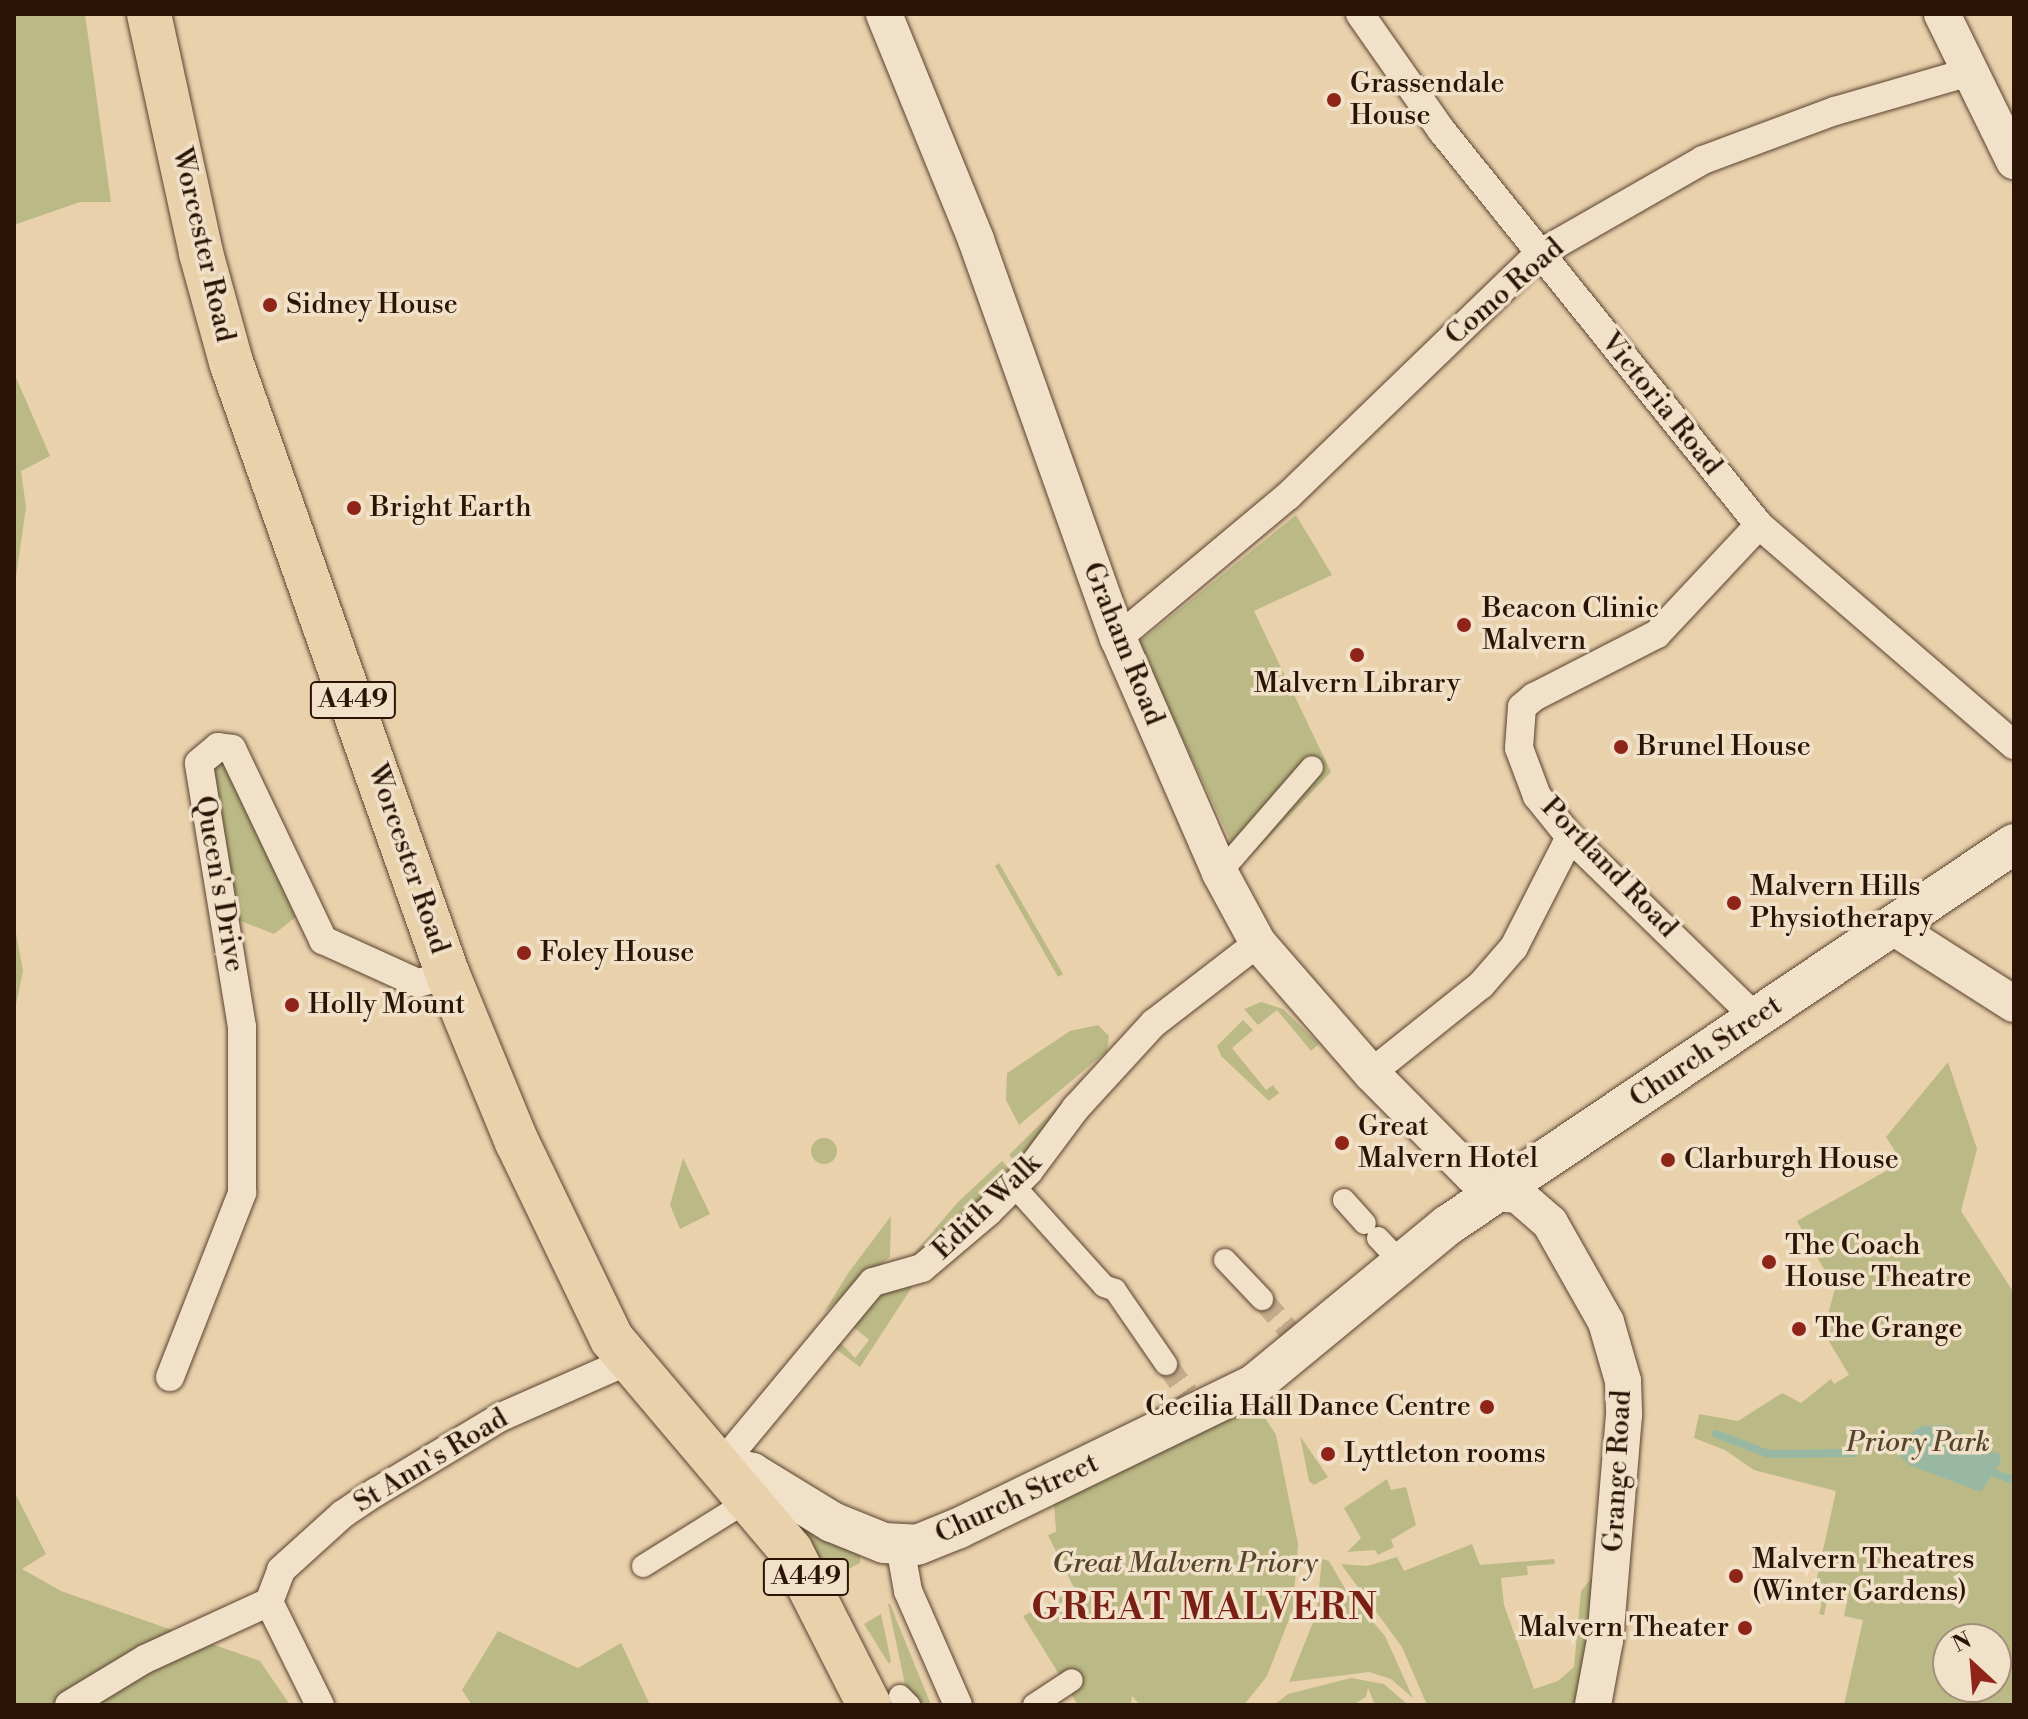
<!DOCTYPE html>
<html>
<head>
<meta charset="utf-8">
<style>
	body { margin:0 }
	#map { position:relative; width:2028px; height:1719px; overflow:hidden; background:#e9d1ac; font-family:"Libre Bodoni",serif }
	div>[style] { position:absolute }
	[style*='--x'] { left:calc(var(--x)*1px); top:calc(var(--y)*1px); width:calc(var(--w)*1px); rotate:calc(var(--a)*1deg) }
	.green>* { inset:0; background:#bbba86 }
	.round { border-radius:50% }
	.water>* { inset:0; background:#99b8a4 }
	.stream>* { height:8px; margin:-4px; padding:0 4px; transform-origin:4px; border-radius:4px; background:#99b8a4 }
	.pedestrian-tunnel>* { height:22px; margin-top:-11px; transform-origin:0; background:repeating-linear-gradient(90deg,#c3ab8b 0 22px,transparent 0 33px) }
	.roads { filter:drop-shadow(0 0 2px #5a4230) drop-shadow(0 0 2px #5a4230) }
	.pedestrian>* { height:22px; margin:-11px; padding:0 11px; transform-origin:11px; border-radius:11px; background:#f1e1c9 }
	.minor>* { height:28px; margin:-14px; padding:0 14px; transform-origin:14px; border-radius:14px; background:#f1e1c9 }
	.tertiary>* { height:36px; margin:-18px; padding:0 18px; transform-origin:18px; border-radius:18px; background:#f1e1c9 }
	.secondary>* { height:40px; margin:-20px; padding:0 20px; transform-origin:20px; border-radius:20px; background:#f1e1c9 }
	.trunk>* { height:44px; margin:-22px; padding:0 22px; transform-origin:22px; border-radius:22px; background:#e9d1ac }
	.dots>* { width:22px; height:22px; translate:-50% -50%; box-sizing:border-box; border:4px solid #f1e1c9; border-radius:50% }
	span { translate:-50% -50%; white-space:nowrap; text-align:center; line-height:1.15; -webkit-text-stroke:7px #f1e1c9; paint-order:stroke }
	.shield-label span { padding:2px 6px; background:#f1e1c9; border:2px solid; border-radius:6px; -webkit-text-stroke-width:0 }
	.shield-label { font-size:26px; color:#2b1306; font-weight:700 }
	.poi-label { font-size:28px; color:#2b1306 }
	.left { translate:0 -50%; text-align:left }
	.right { translate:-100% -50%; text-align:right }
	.street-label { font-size:28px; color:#2b1306 }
	.park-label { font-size:28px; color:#56452c; font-style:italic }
	.district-label { font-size:36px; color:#7a1f14; font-weight:700; letter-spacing:2px }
	.frame { position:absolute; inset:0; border:16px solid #2b1306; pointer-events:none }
	.north { position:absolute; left:1932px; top:1623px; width:80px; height:80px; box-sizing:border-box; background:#f1e1c9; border:2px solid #a28f7b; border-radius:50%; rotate:334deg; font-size:22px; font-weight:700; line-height:32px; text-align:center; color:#2b1306 }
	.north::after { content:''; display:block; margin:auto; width:28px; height:36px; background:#8f2418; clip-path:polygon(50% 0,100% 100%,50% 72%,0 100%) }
</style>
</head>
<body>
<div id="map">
	<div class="green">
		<div style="clip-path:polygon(14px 14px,85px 14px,111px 202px,80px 202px,14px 225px)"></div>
		<div style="clip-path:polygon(14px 373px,50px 456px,21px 471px,26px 507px,14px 591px)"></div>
		<div style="clip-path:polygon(1296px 515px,1332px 575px,1254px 611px,1331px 772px,1242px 865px,1138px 643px)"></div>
		<div style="clip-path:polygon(231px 759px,296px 917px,274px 934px,231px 917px,208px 769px)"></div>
		<div style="clip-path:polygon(999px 863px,1063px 974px,1058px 977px,995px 866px)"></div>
		<div style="clip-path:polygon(14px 922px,23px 971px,14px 1014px)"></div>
		<div style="clip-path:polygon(1261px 1002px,1283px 1009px,1319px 1044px,1311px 1051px,1277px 1010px,1258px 1025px,1244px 1009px)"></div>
		<div style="clip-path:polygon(1243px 1020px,1253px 1030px,1232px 1048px,1266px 1090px,1273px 1085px,1279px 1093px,1269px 1101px,1221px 1056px,1217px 1046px)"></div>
		<div style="clip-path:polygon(1098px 1025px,1109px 1036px,1107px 1051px,1019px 1125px,1006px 1100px,1007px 1073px,1070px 1031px)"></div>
		<div style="clip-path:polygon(evenodd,1948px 1062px,1977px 1149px,1961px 1211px,2014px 1293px,2014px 1705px,1844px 1705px,1863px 1620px,1844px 1616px,1850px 1586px,1831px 1582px,1824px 1615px,1819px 1614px,1822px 1603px,1812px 1600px,1836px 1491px,1754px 1470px,1725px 1450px,1694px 1438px,1699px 1414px,1738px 1421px,1782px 1393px,1801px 1403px,1831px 1379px,1834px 1384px,1849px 1375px,1817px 1321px,1828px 1314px,1835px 1289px,1797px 1221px,1902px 1162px,1886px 1137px,1948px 1062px,1948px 1639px,1996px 1639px,1996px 1687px,1948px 1687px,1948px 1639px)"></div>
		<div style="clip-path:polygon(1084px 1080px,1022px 1168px,1009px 1155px)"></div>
		<div class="round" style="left:811px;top:1138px;width:26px;height:26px"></div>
		<div style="clip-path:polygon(683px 1158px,710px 1214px,680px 1229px,670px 1205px)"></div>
		<div style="clip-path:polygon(1002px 1161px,1016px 1176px,912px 1256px,957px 1203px)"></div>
		<div style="clip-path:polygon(891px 1216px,890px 1257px,824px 1312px,849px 1272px)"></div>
		<div style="clip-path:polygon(914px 1284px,860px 1367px,833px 1347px,838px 1340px,855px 1358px,869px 1340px,849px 1323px,889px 1286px)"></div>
		<div style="clip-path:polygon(1252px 1407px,1262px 1413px,1276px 1435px,1298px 1544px,1293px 1609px,1267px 1676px,1244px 1705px,1140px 1705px,1132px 1696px,1131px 1705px,1078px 1705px,1023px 1616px,1075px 1590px,1048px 1535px,1056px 1532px,1054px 1502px)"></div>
		<div style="clip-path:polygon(1300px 1436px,1328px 1477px,1314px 1485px,1309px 1481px)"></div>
		<div style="clip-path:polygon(1387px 1479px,1391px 1490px,1406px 1487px,1416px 1525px,1391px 1540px,1394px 1547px,1378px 1555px,1375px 1550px,1347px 1552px,1361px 1538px,1344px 1508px)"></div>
		<div style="clip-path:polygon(14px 1491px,46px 1554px,22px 1569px,61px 1591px,260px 1661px,290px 1705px,14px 1705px)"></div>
		<div style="clip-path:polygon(781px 1503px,860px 1554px,860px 1563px,845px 1571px,837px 1561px,823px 1569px)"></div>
		<div style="clip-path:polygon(1472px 1544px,1480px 1565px,1554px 1559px,1555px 1564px,1527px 1566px,1528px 1575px,1501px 1578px,1504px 1605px,1534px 1689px,1558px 1681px,1574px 1667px,1581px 1591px,1593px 1577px,1587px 1645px,1574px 1705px,1427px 1705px,1402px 1647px,1341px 1564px,1367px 1566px,1397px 1557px,1404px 1571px)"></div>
		<div style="clip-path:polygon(1322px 1559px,1329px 1561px,1347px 1592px,1385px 1636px,1413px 1698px,1391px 1679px,1369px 1672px,1289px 1682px,1316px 1615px)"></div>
		<div style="clip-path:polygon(888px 1604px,890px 1604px,931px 1705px,918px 1705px,906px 1689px)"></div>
		<div style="clip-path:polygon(881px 1614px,891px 1661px,889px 1664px,864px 1624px)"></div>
		<div style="clip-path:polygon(498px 1631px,578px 1668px,621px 1643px,650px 1705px,472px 1705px,462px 1690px)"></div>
		<div style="clip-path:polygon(1351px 1678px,1384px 1684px,1408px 1705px,1375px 1705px,1368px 1688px,1366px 1697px,1353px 1705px,1274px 1705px,1288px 1694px)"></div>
	</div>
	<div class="water">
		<div style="clip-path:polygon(1947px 1425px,1981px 1450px,1999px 1453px,2001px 1461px,1981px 1492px,1909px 1465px,1898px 1453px,1908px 1435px,1922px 1426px)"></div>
	</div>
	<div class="stream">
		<div style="--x:1716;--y:1434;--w:57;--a:20.7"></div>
		<div style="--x:1769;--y:1454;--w:85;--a:-0.7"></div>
		<div style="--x:1994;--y:1473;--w:20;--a:20"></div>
	</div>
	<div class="pedestrian-tunnel">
		<div style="--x:1262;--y:1299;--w:45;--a:49.5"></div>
		<div style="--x:1166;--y:1364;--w:36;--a:54"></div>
	</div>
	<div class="roads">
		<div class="pedestrian">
			<div style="--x:1220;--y:873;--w:140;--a:-49"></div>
			<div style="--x:1015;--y:1187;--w:133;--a:48"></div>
			<div style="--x:1104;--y:1286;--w:12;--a:20"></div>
			<div style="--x:1115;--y:1290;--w:90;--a:55.4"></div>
			<div style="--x:1344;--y:1200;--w:31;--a:48"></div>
			<div style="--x:1378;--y:1238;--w:34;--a:47"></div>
			<div style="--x:1225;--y:1260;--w:54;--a:46.5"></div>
			<div style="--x:643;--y:1566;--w:125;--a:-31.9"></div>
			<div style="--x:900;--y:1696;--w:13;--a:45"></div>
			<div style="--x:1034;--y:1705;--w:45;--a:-33.3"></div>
		</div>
		<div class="minor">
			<div style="--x:1360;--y:14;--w:143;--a:55"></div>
			<div style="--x:1442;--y:131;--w:506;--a:51.18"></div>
			<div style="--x:1759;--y:525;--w:337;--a:40.8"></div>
			<div style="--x:1118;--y:638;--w:222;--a:-39.9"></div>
			<div style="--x:1288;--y:496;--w:349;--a:-44"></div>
			<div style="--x:1539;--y:254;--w:189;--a:-29.8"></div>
			<div style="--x:1703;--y:160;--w:141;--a:-20.4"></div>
			<div style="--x:1835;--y:111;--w:140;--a:-16.2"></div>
			<div style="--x:1756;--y:1018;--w:260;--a:-135.8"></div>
			<div style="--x:1570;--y:837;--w:53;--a:-128.8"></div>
			<div style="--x:1537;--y:796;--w:51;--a:-110.6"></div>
			<div style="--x:1519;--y:748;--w:41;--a:-85.8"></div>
			<div style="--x:1522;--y:707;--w:16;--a:-40"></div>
			<div style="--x:1534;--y:697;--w:138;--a:-27.1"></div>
			<div style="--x:1657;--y:634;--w:149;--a:-46.9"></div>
			<div style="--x:1371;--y:1073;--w:141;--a:-38.7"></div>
			<div style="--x:1481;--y:985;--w:50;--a:-49"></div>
			<div style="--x:1514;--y:947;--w:123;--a:-63"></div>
			<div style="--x:170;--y:1377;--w:198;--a:-68.6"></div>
			<div style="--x:242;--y:1193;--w:166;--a:-90"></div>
			<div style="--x:242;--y:1027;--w:267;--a:-99.3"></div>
			<div style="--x:199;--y:763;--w:25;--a:-40"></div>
			<div style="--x:218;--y:747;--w:14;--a:8"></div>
			<div style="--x:232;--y:749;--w:212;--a:64.5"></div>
			<div style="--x:323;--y:940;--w:104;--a:24.4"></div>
			<div style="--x:418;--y:983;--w:31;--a:-15"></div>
			<div style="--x:720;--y:1466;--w:239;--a:-50.3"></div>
			<div style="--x:873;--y:1282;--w:51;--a:-15.9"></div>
			<div style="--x:922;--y:1268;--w:87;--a:-40.3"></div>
			<div style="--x:988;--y:1212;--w:58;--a:-45"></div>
			<div style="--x:1029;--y:1171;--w:79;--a:-53.3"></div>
			<div style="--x:1076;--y:1108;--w:115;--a:-47.5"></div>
			<div style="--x:1154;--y:1023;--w:131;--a:-37.6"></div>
			<div style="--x:900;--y:1546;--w:46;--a:79.9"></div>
			<div style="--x:908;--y:1591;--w:124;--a:66.3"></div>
			<div style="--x:269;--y:1602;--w:115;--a:63.7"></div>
			<div style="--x:69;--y:1705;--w:89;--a:-31.2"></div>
			<div style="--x:145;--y:1659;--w:136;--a:-24.7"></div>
			<div style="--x:269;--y:1602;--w:34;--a:-69"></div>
			<div style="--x:281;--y:1570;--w:84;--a:-42.1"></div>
			<div style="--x:343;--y:1514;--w:40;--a:-34"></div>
			<div style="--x:376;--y:1492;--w:146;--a:-31"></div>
			<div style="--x:501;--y:1417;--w:139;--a:-23.8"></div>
		</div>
		<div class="tertiary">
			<div style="--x:884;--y:14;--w:244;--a:67.8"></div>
			<div style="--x:976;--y:240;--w:423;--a:70.4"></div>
			<div style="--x:1118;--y:638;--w:256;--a:66.5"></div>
			<div style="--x:1220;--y:873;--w:80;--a:61.5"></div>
			<div style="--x:1258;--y:943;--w:172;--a:49"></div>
			<div style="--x:1371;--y:1073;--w:144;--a:45.3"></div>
			<div style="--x:1472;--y:1175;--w:29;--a:38"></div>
			<div style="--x:1495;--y:1193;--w:23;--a:5"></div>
			<div style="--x:1518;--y:1195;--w:43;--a:41.2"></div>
			<div style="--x:1550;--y:1223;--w:114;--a:60.5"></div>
			<div style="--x:1606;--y:1322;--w:61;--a:73.9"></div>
			<div style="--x:1623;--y:1381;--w:34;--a:88"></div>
			<div style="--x:1624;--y:1415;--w:226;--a:94.8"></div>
			<div style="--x:1605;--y:1640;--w:66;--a:100.5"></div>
			<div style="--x:1942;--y:14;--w:164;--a:63.9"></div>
			<div style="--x:1893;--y:927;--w:143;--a:32.5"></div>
		</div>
		<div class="secondary">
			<div style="--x:720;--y:1466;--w:33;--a:12"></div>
			<div style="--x:752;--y:1473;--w:94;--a:31.5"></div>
			<div style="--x:832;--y:1522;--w:56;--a:22"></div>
			<div style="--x:884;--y:1543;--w:33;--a:3"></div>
			<div style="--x:917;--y:1545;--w:45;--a:-22"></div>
			<div style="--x:959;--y:1528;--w:329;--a:-25.9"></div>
			<div style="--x:1255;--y:1384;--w:250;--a:-39.5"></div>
			<div style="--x:1448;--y:1225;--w:682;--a:-33.95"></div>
		</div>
		<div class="trunk">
			<div style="--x:149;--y:14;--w:245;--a:77.7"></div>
			<div style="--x:201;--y:253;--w:113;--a:74.6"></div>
			<div style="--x:231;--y:362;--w:650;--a:70.51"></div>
			<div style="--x:448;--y:975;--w:181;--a:67.6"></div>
			<div style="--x:517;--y:1142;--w:219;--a:64.3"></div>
			<div style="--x:612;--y:1339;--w:277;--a:49.8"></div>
			<div style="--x:791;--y:1551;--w:173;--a:63.1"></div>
		</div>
	</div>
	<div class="dots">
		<div style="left:1334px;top:100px;background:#8f2418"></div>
		<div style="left:270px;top:305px;background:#8f2418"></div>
		<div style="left:354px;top:508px;background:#8f2418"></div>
		<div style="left:1464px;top:625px;background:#8f2418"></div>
		<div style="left:1357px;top:655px;background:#8f2418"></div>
		<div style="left:1621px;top:747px;background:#8f2418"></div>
		<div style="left:1734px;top:903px;background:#8f2418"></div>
		<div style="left:524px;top:953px;background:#8f2418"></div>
		<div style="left:292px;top:1005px;background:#8f2418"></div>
		<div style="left:1342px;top:1143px;background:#8f2418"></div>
		<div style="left:1668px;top:1160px;background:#8f2418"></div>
		<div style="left:1769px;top:1262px;background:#8f2418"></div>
		<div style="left:1799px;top:1329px;background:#8f2418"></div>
		<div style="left:1487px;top:1407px;background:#8f2418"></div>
		<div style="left:1328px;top:1454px;background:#8f2418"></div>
		<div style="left:1736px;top:1576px;background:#8f2418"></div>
		<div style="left:1745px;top:1628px;background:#8f2418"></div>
	</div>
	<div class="shield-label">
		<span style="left:353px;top:700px">A449</span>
		<span style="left:806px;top:1577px">A449</span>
	</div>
	<div class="poi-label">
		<span class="left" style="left:1350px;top:100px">Grassendale<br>House</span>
		<span class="left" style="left:286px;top:305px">Sidney House</span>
		<span class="left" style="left:370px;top:508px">Bright Earth</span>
		<span class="left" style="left:1482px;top:625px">Beacon Clinic<br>Malvern</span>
		<span style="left:1357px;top:684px">Malvern Library</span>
		<span class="left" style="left:1637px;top:747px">Brunel House</span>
		<span class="left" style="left:1750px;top:903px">Malvern Hills<br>Physiotherapy</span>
		<span class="left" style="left:540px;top:953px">Foley House</span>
		<span class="left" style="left:308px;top:1005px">Holly Mount</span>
		<span class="left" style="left:1358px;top:1143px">Great<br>Malvern Hotel</span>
		<span class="left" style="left:1684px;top:1160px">Clarburgh House</span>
		<span class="left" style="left:1785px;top:1262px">The Coach<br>House Theatre</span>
		<span class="left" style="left:1815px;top:1329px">The Grange</span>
		<span class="right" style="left:1471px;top:1407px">Cecilia Hall Dance Centre</span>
		<span class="left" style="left:1344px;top:1454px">Lyttleton rooms</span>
		<span class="left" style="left:1752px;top:1576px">Malvern Theatres<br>(Winter Gardens)</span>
		<span class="right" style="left:1729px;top:1628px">Malvern Theater</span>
	</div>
	<div class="street-label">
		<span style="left:203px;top:245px;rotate:77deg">Worcester Road</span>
		<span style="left:1505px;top:292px;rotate:-41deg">Como Road</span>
		<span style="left:1661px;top:404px;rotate:51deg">Victoria Road</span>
		<span style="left:1123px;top:644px;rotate:68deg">Graham Road</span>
		<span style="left:408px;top:859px;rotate:71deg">Worcester Road</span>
		<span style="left:1609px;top:868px;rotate:46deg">Portland Road</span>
		<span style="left:219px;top:884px;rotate:80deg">Queen's Drive</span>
		<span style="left:1706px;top:1052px;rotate:-34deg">Church Street</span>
		<span style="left:987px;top:1207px;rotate:-44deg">Edith Walk</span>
		<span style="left:431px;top:1461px;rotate:-31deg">St Ann's Road</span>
		<span style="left:1618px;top:1471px;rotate:-87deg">Grange Road</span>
		<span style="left:1017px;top:1499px;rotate:-25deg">Church Street</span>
	</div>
	<div class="park-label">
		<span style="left:1918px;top:1443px">Priory Park</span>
		<span style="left:1185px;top:1564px">Great Malvern Priory</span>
	</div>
	<div class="district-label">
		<span style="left:1205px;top:1609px">GREAT MALVERN</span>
	</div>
	<div class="frame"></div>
	<div class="north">N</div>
</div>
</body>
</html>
